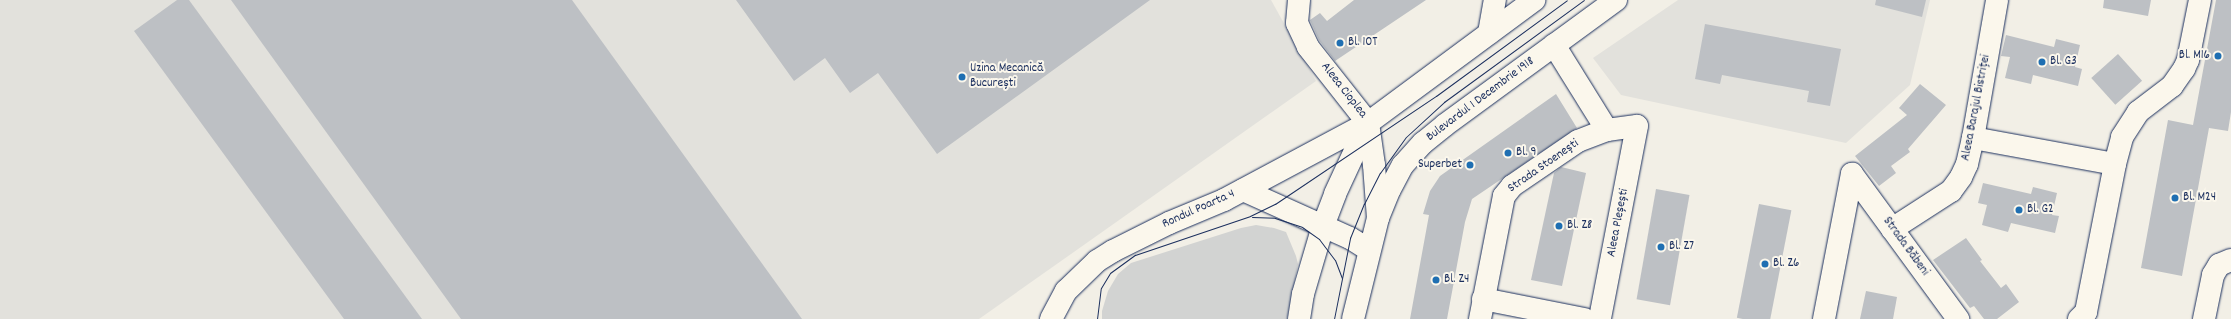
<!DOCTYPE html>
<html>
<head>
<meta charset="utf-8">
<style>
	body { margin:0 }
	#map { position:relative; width:2231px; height:319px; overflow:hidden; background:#f2efe6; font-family:Dekko,sans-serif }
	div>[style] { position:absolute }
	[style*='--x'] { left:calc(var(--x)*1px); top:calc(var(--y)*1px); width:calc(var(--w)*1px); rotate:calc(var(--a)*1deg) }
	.built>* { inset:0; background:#e2e1dc }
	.green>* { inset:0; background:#d2d3d2 }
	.building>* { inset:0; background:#bdc0c4; transform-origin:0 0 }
	.roads { filter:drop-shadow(0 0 1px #1b2f5e) drop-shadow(0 0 1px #1b2f5e) }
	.street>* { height:22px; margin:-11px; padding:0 11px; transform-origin:11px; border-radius:11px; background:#fbf7ec }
	.secondary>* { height:22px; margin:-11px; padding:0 11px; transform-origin:11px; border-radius:11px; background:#fbf7ec }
	.tram>* { height:1px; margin:-0.5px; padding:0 0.5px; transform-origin:0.5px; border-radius:0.5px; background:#1b2f5e }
	.dots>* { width:11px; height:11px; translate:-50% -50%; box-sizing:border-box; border:2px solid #fbf7ec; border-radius:50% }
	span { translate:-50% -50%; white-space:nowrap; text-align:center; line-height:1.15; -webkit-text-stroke:4px #fbf7ec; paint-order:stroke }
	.poi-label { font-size:13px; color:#1b2f5e }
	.left { translate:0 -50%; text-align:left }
	.right { translate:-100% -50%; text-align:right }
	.street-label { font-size:13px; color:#1b2f5e }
</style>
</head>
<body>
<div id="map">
	<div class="built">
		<div style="clip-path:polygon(0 0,1271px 0,1316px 81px,979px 319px,0 319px)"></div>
		<div style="clip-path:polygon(1678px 0,1930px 0,1910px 85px,1846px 143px,1621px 95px,1593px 58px)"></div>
	</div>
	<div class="green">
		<div style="clip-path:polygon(1256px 225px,1274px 228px,1286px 232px,1296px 256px,1298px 264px,1287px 319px,1102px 319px,1102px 311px,1108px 291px,1118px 274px,1131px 263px,1241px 228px)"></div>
	</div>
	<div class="building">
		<div style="clip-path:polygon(177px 0,189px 0,422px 319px,344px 319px,134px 31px)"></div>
		<div style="clip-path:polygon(231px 0,572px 0,802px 319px,461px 319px)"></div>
		<div style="clip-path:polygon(736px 0,1150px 0,937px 154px,878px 73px,850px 93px,825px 58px,794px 81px)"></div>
		<div style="clip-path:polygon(1354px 0,1426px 0,1335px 61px,1319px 40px,1310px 20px,1320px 13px,1327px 21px)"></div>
		<div style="clip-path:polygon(1876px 0,1926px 0,1922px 17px,1875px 5px)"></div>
		<div style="clip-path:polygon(2104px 0,2151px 0,2148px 16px,2103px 8px)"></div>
		<div style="clip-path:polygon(2216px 0,2231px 0,2231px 112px,2228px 131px,2209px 128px,2182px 276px,2141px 268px,2168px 120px,2193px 125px)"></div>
		<div style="clip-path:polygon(1705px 24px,1841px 49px,1830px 106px,1807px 102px,1809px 91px,1722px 75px,1720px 84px,1695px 79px)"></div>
		<div style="clip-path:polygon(2006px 35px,2054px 47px,2056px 39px,2080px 45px,2075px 67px,2082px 69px,2078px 86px,2033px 75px,2031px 84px,2005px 78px,2010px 57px,2001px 56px)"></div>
		<div style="left:2118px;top:54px;width:36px;height:36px;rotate:48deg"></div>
		<div style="clip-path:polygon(1920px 84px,1946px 105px,1908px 149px,1910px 152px,1891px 166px,1896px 173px,1879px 186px,1855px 156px,1907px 115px,1899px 108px)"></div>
		<div style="clip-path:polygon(1556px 94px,1577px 128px,1472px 199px,1465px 222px,1447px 319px,1410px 319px,1429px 215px,1423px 214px,1430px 191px,1440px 176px)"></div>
		<div style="clip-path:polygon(1561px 167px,1586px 173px,1562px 286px,1531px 280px,1554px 173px)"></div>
		<div style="clip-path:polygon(1983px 183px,2031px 194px,2033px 187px,2057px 193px,2052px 215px,2059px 216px,2055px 233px,2011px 223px,2008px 232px,1982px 225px,1987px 205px,1978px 203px)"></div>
		<div style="left:1656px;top:189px;width:34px;height:112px;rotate:10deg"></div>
		<div style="left:1759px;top:204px;width:33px;height:116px;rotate:11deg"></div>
		<div style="clip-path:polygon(1966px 238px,1982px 260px,1980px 261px,2001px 288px,2006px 284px,2019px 302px,1997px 319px,1984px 319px,1974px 306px,1970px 308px,1933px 260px)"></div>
		<div style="clip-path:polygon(1866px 291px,1897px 297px,1893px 319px,1860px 319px)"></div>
	</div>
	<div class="roads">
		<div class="street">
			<div style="--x:1299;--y:0;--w:23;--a:95"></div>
			<div style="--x:1297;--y:23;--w:26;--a:65"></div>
			<div style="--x:1308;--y:47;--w:97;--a:51.7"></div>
			<div style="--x:1368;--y:123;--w:42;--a:81.9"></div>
			<div style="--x:1374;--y:165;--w:53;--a:85.7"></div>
			<div style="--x:1489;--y:33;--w:34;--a:-80"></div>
			<div style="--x:1554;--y:45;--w:100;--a:58.1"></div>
			<div style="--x:1973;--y:138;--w:144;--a:10.4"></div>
			<div style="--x:1852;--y:174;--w:180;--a:53.8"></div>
			<div style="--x:1892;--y:229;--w:70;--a:-32.8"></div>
			<div style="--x:1951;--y:191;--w:17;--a:-54"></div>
			<div style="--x:1961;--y:177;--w:14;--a:-65"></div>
			<div style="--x:1967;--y:164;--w:27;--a:-77"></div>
			<div style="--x:1973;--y:138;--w:140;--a:-80.1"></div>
			<div style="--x:1483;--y:299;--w:103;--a:11.2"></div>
			<div style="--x:1051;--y:319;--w:32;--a:-62"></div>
			<div style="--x:1066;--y:291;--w:43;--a:-44.1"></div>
			<div style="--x:1097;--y:261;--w:19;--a:-32"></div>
			<div style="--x:1113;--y:251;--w:63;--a:-26.6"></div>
			<div style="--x:1169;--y:223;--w:60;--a:-22.7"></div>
			<div style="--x:1224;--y:200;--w:163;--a:-28.1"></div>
			<div style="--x:1480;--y:319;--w:125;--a:-79"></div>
			<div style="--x:1504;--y:196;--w:13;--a:-51"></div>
			<div style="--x:1512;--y:186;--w:80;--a:-34.3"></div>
			<div style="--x:1578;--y:141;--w:31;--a:-21"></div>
			<div style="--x:1607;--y:130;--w:30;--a:-8"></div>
			<div style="--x:1637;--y:126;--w:197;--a:100.9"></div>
			<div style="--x:1824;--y:319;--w:148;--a:-79.1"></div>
			<div style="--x:2079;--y:319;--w:10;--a:-45"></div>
			<div style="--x:2086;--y:312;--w:151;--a:-78.9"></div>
			<div style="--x:2115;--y:164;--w:28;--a:-75"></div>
			<div style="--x:2122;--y:137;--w:30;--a:-57"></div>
			<div style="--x:2138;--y:112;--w:43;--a:-37.4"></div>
			<div style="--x:2172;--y:86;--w:21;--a:-55"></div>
			<div style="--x:2184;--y:69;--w:10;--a:-66"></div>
			<div style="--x:2188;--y:60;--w:61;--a:-78.7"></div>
			<div style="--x:2204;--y:319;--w:45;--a:-78.4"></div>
			<div style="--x:2213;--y:275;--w:12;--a:-59"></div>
			<div style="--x:2219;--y:265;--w:13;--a:-23"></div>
		</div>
		<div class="secondary">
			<div style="--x:1243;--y:190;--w:117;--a:24.2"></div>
			<div style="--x:1350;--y:238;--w:22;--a:32"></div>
			<div style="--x:1299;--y:319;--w:25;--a:-81"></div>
			<div style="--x:1303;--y:294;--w:71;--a:-73.6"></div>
			<div style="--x:1323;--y:226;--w:34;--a:-69"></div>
			<div style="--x:1335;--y:194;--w:78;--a:-65.1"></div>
			<div style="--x:1368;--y:123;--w:207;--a:-36.5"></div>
			<div style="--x:1353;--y:319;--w:104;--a:-76.1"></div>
			<div style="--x:1378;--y:218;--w:31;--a:-68"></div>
			<div style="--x:1390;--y:189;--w:27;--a:-62"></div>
			<div style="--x:1403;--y:165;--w:30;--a:-48"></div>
			<div style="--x:1423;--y:143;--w:28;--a:-39"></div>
			<div style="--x:1445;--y:125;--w:212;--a:-36.2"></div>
		</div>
	</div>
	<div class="tram">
		<div style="--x:1252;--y:217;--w:23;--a:2"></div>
		<div style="--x:1275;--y:218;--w:28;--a:18"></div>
		<div style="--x:1302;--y:227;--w:21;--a:35"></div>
		<div style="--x:1319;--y:239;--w:26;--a:53"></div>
		<div style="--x:1335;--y:260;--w:19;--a:69"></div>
		<div style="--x:1097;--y:319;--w:31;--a:-83"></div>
		<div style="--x:1101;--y:288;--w:17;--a:-59"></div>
		<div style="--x:1110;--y:273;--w:31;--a:-36"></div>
		<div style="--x:1135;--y:255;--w:121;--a:-18.7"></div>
		<div style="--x:1250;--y:216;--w:28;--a:-26"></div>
		<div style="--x:1275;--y:204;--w:194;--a:-33.9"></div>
		<div style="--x:1436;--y:96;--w:162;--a:-36.2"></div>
		<div style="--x:1334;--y:319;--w:83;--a:-78.8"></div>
		<div style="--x:1350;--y:238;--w:37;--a:-68"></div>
		<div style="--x:1364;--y:204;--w:35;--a:-63"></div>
		<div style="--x:1380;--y:173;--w:44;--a:-54.2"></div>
		<div style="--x:1406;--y:137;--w:52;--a:-42.6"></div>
		<div style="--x:1444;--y:102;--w:173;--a:-36.1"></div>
	</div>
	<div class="dots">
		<div style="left:1340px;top:43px;background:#1f6fb2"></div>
		<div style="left:2218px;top:56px;background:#1f6fb2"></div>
		<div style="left:2042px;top:62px;background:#1f6fb2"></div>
		<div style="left:962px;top:77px;background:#1f6fb2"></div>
		<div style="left:1508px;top:153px;background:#1f6fb2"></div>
		<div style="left:1470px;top:165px;background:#1f6fb2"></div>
		<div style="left:2175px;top:198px;background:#1f6fb2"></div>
		<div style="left:2019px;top:210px;background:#1f6fb2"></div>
		<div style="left:1559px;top:226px;background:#1f6fb2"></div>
		<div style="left:1661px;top:247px;background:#1f6fb2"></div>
		<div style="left:1765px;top:264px;background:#1f6fb2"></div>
		<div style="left:1436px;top:280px;background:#1f6fb2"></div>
	</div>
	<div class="poi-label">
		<span class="left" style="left:1348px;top:43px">Bl. 10T</span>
		<span class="right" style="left:2210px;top:56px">Bl. M16</span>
		<span class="left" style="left:2050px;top:62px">Bl. G3</span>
		<span class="left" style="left:970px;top:77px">Uzina Mecanică<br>București</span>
		<span class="left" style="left:1516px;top:153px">Bl. 9</span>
		<span class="right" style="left:1462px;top:165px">Superbet</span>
		<span class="left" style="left:2183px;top:198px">Bl. M24</span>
		<span class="left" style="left:2027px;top:210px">Bl. G2</span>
		<span class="left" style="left:1567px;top:226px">Bl. Z8</span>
		<span class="left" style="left:1669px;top:247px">Bl. Z7</span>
		<span class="left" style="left:1773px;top:264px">Bl. Z6</span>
		<span class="left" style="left:1444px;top:280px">Bl. Z4</span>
	</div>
	<div class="street-label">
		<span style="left:1343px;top:91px;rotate:52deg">Aleea Cioplea</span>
		<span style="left:1481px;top:100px;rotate:-37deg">Bulevardul 1 Decembrie 1918</span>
		<span style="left:1977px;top:108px;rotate:-79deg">Aleea Barajul Bistriței</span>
		<span style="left:1544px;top:167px;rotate:-35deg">Strada Stoenești</span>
		<span style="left:1199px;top:210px;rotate:-24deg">Rondul Poarta 4</span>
		<span style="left:1619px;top:223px;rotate:-79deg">Aleea Pleșești</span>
		<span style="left:1905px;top:247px;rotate:54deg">Strada Băbeni</span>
	</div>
</div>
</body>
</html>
